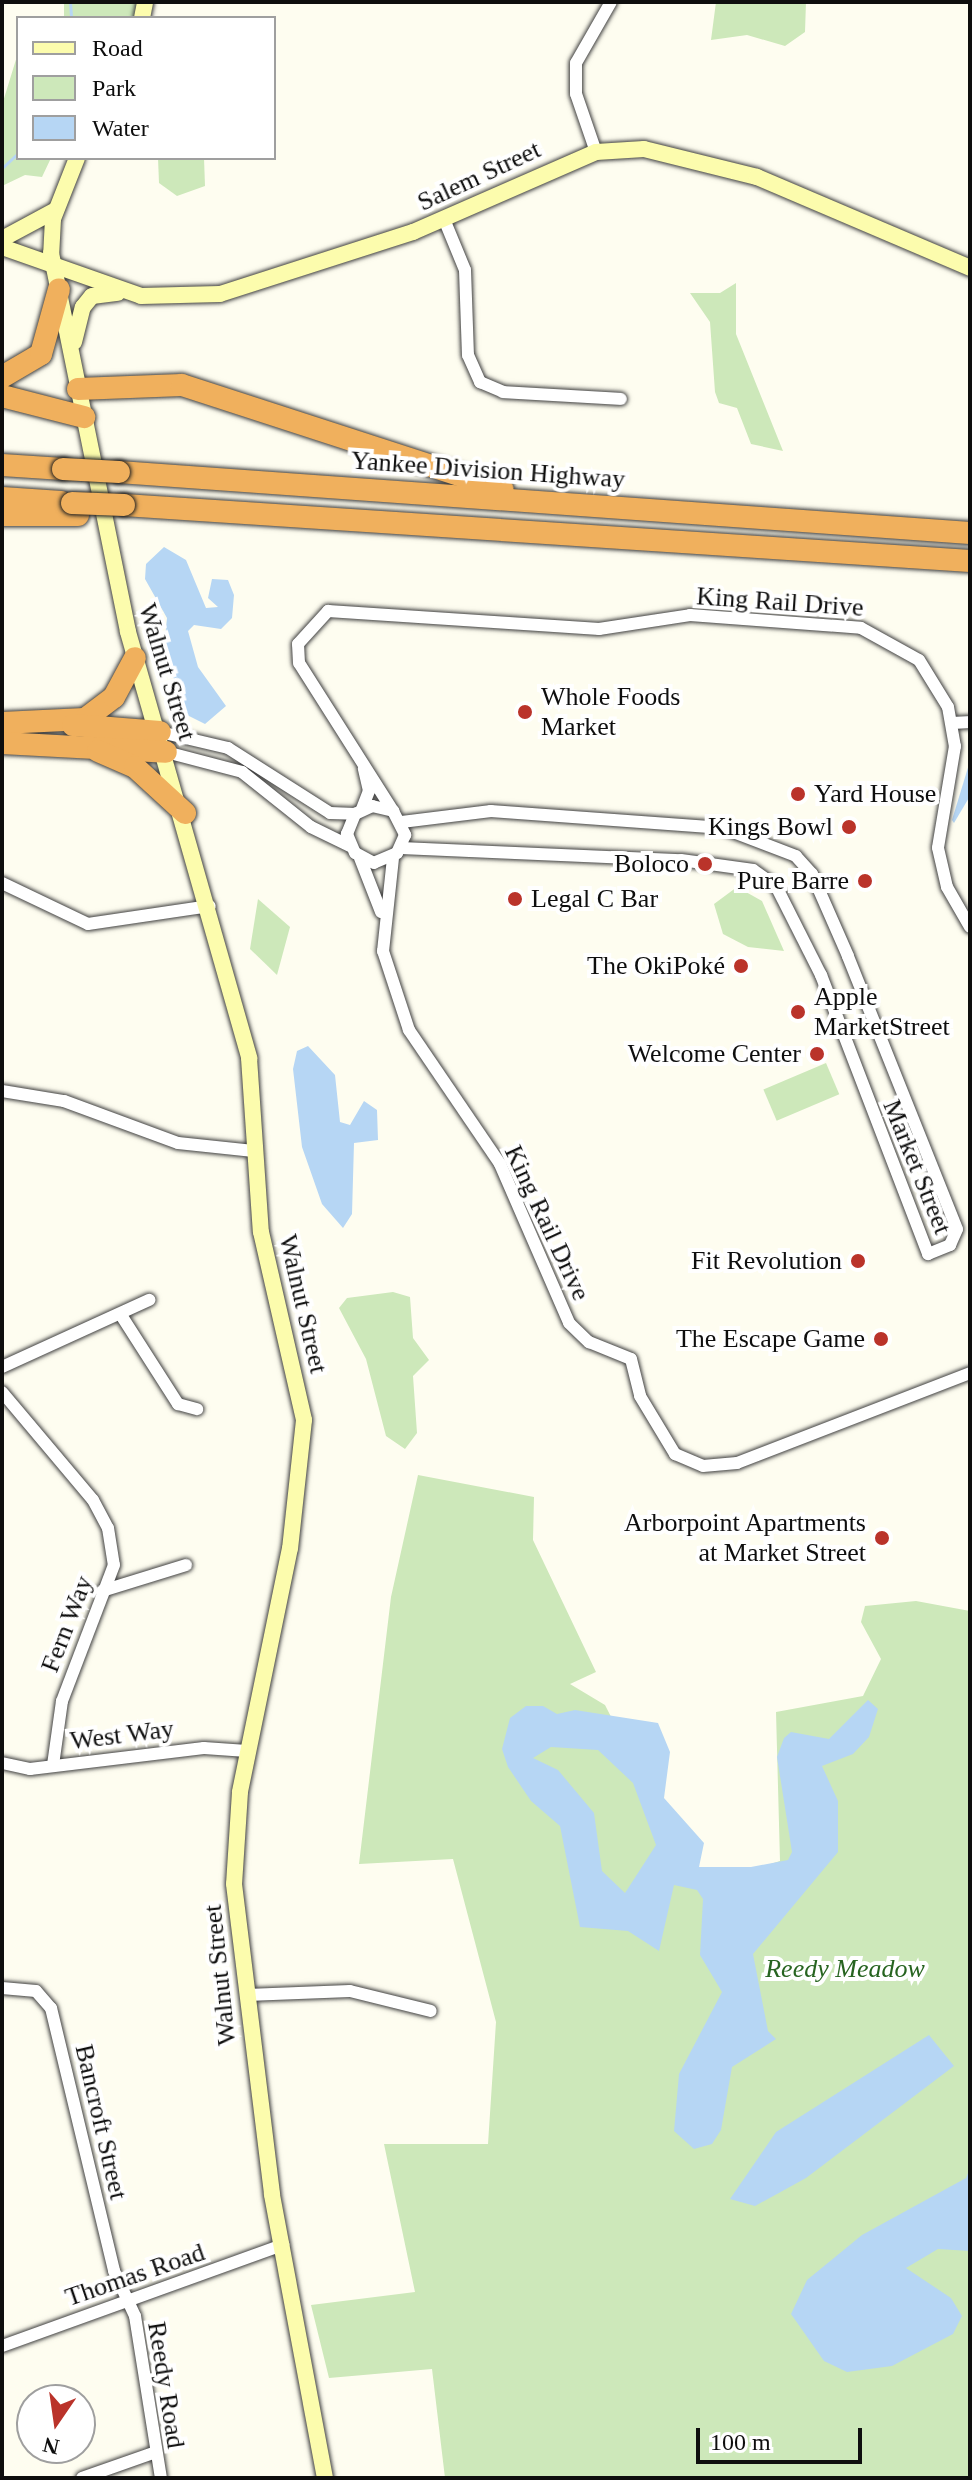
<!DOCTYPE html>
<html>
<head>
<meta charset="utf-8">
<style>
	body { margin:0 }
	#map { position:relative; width:972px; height:2480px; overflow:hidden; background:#fefdf0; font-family:Georgia,serif }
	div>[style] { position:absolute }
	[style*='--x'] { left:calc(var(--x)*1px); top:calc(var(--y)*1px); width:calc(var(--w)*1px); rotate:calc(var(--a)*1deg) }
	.green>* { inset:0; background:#cde8ba; transform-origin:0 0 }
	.water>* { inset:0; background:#b6d6f4 }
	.stream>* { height:3px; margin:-1.5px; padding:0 1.5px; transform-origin:1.5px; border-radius:1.5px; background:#b6d6f4 }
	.roads { filter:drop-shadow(0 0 2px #414141) drop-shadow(0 0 2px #414141) }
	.minor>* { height:12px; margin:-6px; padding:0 6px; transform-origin:6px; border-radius:6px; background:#fff }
	.secondary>* { height:16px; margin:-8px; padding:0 8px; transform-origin:8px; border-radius:8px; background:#fcfcad }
	.motorway>* { height:22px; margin:-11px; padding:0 11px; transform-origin:11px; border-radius:11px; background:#f0b05d }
	.bridges { filter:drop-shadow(0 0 2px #1f1f1f) drop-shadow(0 0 2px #1f1f1f) }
	.motorway-bridge>* { height:22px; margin:-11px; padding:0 11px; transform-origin:11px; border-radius:11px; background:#f0b05d }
	.dots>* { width:22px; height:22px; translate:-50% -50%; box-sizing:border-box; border:4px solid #fff; border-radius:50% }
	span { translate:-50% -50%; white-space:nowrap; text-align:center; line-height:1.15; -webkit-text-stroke:8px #fff; paint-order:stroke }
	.street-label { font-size:26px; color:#0e0e0e }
	.poi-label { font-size:26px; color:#0e0e0e }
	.left { translate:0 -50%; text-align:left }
	.right { translate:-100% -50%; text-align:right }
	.park-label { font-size:26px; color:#276420; font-style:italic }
	.frame { position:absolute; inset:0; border:4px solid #0e0e0e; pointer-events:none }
	.legend { position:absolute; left:16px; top:16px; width:260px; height:144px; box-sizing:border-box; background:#fff; border:2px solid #9f9f9f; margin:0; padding:10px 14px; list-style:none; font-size:24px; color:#0e0e0e }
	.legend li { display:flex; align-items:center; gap:16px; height:40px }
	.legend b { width:40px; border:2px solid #9f9f9f }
	.north { position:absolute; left:16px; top:2384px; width:80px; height:80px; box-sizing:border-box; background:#fff; border:2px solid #9f9f9f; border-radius:50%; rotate:193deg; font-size:22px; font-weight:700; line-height:32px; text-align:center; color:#0e0e0e }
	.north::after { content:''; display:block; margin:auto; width:28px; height:36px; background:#ba332a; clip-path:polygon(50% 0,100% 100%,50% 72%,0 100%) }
	.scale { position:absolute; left:696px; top:2428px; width:166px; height:36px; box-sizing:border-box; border:4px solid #0e0e0e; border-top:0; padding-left:10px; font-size:24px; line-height:28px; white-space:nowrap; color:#0e0e0e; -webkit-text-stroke:6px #fff; paint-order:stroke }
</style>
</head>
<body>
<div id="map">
	<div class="green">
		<div style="left:64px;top:2px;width:78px;height:16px"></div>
		<div style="clip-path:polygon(716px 2px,806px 2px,805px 32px,785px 46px,747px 35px,711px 40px)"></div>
		<div style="clip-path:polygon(18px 53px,18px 158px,51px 158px,42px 177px,25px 175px,2px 186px,2px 105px)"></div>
		<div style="clip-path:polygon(158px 158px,204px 158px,205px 186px,177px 196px,159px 183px)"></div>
		<div style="clip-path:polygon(736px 283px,736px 334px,783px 451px,751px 444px,737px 408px,719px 403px,715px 392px,710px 322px,690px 293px,720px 293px)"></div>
		<div style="clip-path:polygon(737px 887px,762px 901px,784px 951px,748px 947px,723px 934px,714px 904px)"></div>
		<div style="clip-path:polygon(258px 899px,290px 927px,277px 975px,250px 949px)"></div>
		<div style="left:826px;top:1063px;width:34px;height:68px;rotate:67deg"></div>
		<div style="clip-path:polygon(393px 1292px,410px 1297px,413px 1338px,429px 1360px,413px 1376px,417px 1433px,405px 1449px,386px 1436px,366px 1359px,339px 1308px,347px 1298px)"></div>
		<div style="clip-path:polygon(418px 1475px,534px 1497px,533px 1540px,596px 1672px,570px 1684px,605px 1705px,684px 1860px,718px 1881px,780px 1861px,776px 1712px,863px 1696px,881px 1659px,861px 1622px,865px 1606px,916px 1601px,970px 1611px,970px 2478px,445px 2478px,432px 2369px,329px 2378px,311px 2305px,415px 2292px,384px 2144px,488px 2144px,496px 2022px,453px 1859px,359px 1864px,391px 1597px)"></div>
	</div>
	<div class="water">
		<div style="clip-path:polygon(164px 547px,186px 560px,206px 608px,218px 607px,208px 598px,212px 579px,228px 580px,234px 595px,232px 618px,221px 629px,194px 625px,188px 631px,198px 667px,226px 706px,205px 724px,185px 714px,164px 648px,167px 618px,145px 579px,146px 564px)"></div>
		<div style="clip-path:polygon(970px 761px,970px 796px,954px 823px,952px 820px)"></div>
		<div style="clip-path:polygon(308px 1046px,335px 1075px,340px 1122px,350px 1125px,364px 1101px,377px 1110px,378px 1140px,354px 1143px,352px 1214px,343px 1228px,322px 1204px,302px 1147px,293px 1069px,297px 1051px)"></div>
		<div style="clip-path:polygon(evenodd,868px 1700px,878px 1709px,869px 1737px,853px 1754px,822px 1766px,838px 1801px,838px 1852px,753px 1954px,768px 2031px,776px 2039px,732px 2067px,721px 2130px,712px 2144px,694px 2149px,674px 2131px,679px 2074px,722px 1992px,700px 1955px,703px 1899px,697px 1890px,674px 1885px,659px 1951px,628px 1931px,580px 1927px,560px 1826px,531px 1801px,508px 1767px,502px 1749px,510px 1718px,526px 1706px,543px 1706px,557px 1714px,575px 1710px,658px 1723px,670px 1752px,664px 1798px,704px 1843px,699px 1867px,751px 1867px,788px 1860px,792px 1852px,777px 1757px,784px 1738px,791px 1732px,829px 1739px,868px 1700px,551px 1747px,598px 1750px,633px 1783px,656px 1845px,625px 1893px,602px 1871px,594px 1813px,558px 1770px,533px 1758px,551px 1747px)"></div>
		<div style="clip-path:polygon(929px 2035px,954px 2066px,806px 2178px,755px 2206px,730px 2199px,776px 2132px)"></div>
		<div style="clip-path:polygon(970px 2168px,970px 2251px,938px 2249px,906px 2268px,951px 2298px,962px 2316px,953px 2334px,892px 2366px,847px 2372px,824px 2361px,791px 2314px,807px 2280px,862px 2235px,966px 2178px)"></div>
	</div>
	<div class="stream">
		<div style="--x:70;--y:2;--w:16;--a:86"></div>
		<div style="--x:2;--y:168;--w:22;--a:-43"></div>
	</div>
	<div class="roads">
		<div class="minor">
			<div style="--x:596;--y:152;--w:61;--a:-109"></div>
			<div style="--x:576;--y:94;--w:31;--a:-90"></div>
			<div style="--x:576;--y:63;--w:70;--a:-60.2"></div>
			<div style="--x:444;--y:219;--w:55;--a:67.6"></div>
			<div style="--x:465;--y:270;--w:85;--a:88"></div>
			<div style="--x:468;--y:355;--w:30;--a:66"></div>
			<div style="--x:480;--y:382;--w:25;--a:23"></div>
			<div style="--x:503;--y:392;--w:118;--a:3.4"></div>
			<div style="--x:953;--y:723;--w:17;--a:-3"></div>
			<div style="--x:160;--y:732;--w:70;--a:13.2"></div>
			<div style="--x:228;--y:748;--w:121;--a:32.5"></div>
			<div style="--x:330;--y:813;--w:25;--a:2"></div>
			<div style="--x:355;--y:814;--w:19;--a:-25"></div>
			<div style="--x:372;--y:806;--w:22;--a:13"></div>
			<div style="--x:393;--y:811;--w:27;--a:63"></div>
			<div style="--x:405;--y:835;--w:20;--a:114"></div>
			<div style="--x:397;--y:853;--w:25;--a:157"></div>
			<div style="--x:374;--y:863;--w:21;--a:-152"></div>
			<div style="--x:355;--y:853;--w:21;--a:-113"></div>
			<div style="--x:347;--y:834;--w:22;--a:-68"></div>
			<div style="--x:166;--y:752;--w:79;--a:14.7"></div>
			<div style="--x:242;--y:772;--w:88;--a:38.6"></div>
			<div style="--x:311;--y:827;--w:43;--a:26"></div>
			<div style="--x:362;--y:809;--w:19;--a:-69"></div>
			<div style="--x:369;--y:791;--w:23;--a:-103"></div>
			<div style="--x:393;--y:811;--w:175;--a:-122.4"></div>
			<div style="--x:299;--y:663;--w:19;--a:-93"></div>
			<div style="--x:298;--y:644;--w:45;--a:-47.7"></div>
			<div style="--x:328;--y:611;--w:272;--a:3.8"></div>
			<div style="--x:599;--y:629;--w:92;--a:-8.7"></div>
			<div style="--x:690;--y:615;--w:171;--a:4.3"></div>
			<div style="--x:861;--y:628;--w:66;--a:28.9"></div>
			<div style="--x:919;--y:660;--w:55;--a:58.3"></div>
			<div style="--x:948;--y:707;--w:40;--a:80"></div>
			<div style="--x:955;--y:746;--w:103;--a:99.5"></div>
			<div style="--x:938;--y:848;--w:40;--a:77"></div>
			<div style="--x:947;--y:887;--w:46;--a:60.1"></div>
			<div style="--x:401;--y:848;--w:280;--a:2.5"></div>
			<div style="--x:681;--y:860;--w:73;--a:7.9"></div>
			<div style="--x:753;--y:870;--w:28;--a:35"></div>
			<div style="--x:776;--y:886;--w:100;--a:63.2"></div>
			<div style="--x:821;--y:975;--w:299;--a:69"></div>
			<div style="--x:928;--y:1254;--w:24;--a:-22"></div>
			<div style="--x:950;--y:1245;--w:17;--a:-66"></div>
			<div style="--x:957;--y:1229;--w:294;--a:-111.8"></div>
			<div style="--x:848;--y:956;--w:90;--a:-113.7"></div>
			<div style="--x:812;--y:874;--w:24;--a:-132"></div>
			<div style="--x:796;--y:856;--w:78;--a:-159"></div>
			<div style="--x:723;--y:828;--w:233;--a:-175.8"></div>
			<div style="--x:491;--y:811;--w:90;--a:173"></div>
			<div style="--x:360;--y:858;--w:58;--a:68.7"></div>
			<div style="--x:393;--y:858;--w:94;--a:96.1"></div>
			<div style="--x:383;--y:951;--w:83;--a:71.8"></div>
			<div style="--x:409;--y:1030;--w:162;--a:55.8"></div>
			<div style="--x:500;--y:1164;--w:173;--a:66.5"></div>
			<div style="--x:569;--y:1323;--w:28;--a:44"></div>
			<div style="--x:589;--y:1342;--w:45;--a:22"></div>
			<div style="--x:631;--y:1359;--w:38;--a:76"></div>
			<div style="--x:640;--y:1396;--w:68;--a:58.9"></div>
			<div style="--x:675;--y:1454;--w:30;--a:23"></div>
			<div style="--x:703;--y:1466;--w:34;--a:-5"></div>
			<div style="--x:737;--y:1463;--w:250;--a:-21.1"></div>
			<div style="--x:2;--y:883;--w:95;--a:25.5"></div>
			<div style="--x:88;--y:924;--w:123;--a:-8.4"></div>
			<div style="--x:2;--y:1091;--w:63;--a:9.2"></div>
			<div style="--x:64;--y:1101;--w:121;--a:20.2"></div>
			<div style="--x:178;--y:1143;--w:76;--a:6"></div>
			<div style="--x:121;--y:1315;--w:106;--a:57.4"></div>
			<div style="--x:178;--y:1404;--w:20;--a:15"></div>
			<div style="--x:2;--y:1367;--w:162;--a:-24.5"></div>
			<div style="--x:2;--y:1392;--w:141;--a:49.9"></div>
			<div style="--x:93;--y:1500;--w:32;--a:62"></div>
			<div style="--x:108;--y:1528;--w:37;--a:81"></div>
			<div style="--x:114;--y:1565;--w:146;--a:110.9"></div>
			<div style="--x:62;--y:1701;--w:65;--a:98"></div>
			<div style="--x:102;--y:1591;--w:88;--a:-17.2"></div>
			<div style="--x:2;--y:1763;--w:29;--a:12"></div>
			<div style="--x:30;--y:1769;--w:175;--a:-6.9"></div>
			<div style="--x:204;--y:1748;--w:43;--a:4"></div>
			<div style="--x:2;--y:1988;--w:34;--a:5"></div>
			<div style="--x:36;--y:1991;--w:23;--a:49"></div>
			<div style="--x:51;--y:2008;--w:270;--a:76.5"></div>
			<div style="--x:114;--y:2271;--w:50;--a:65"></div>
			<div style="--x:135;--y:2316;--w:164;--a:80.9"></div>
			<div style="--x:247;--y:1995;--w:103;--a:-2.2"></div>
			<div style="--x:350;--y:1991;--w:83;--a:13.9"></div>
			<div style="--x:2;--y:2346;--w:299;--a:-19.8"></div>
			<div style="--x:82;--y:2478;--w:75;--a:-19.4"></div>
		</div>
		<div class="secondary">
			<div style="--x:142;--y:18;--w:16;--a:-79"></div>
			<div style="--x:77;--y:158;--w:66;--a:111.5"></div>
			<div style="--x:53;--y:219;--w:34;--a:93"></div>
			<div style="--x:51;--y:253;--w:387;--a:78.5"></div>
			<div style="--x:128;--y:632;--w:443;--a:74.1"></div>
			<div style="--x:249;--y:1058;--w:174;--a:86.1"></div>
			<div style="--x:261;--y:1232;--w:193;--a:77.1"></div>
			<div style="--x:304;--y:1420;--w:129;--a:96.2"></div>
			<div style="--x:290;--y:1548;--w:249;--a:101.6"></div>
			<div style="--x:240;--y:1792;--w:92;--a:93.7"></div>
			<div style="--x:234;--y:1884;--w:313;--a:83"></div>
			<div style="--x:272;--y:2195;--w:288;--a:79.4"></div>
			<div style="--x:2;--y:239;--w:61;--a:-28.2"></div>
			<div style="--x:2;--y:247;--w:147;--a:19.4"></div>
			<div style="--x:141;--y:296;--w:79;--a:-1.5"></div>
			<div style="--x:220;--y:294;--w:203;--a:-17.8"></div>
			<div style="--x:413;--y:232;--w:200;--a:-23.6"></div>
			<div style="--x:596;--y:152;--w:48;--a:-3.6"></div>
			<div style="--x:644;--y:149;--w:116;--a:13.9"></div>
			<div style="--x:757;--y:177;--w:232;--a:23.1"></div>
			<div style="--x:74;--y:342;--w:36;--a:-76"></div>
			<div style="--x:83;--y:307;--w:14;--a:-51"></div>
			<div style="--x:92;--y:296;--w:26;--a:-7"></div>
		</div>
		<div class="motorway">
			<div style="--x:2;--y:377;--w:45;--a:-30.5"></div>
			<div style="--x:41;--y:354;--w:67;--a:-74.5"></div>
			<div style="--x:78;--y:389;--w:104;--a:-2.2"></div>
			<div style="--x:182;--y:385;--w:337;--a:18"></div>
			<div style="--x:2;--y:396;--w:85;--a:14.4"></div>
			<div style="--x:2;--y:465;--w:61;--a:3.8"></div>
			<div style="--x:119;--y:472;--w:853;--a:4.1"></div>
			<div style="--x:2;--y:498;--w:59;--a:3.9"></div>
			<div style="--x:124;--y:505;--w:848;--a:3.79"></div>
			<div style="--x:2;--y:515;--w:76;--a:0"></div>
			<div style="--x:2;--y:723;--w:83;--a:-2.8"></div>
			<div style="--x:85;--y:719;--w:36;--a:-37"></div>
			<div style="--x:114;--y:697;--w:44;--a:-61.7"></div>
			<div style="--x:73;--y:725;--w:87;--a:4.6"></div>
			<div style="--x:2;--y:743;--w:164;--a:3.1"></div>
			<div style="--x:98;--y:751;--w:40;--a:23.4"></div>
			<div style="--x:135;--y:767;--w:68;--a:42.6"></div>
		</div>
	</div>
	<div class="bridges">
		<div class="motorway-bridge">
			<div style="--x:63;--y:469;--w:56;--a:3.1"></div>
			<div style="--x:72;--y:503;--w:52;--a:2.2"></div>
		</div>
	</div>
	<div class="dots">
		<div style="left:525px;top:712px;background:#ba332a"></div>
		<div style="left:798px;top:794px;background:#ba332a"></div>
		<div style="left:849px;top:827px;background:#ba332a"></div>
		<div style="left:705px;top:864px;background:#ba332a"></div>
		<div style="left:865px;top:881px;background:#ba332a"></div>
		<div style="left:515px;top:899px;background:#ba332a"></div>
		<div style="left:741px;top:966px;background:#ba332a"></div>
		<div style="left:798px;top:1012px;background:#ba332a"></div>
		<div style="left:817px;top:1054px;background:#ba332a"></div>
		<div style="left:858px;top:1261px;background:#ba332a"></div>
		<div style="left:881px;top:1339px;background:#ba332a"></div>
		<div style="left:882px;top:1538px;background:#ba332a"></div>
	</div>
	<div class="street-label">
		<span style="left:479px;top:176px;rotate:-25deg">Salem Street</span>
		<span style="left:488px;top:470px;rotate:4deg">Yankee Division Highway</span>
		<span style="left:780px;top:602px;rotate:4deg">King Rail Drive</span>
		<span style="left:167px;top:672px;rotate:73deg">Walnut Street</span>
		<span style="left:917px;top:1167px;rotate:68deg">Market Street</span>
		<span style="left:547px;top:1223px;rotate:65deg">King Rail Drive</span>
		<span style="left:303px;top:1304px;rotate:77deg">Walnut Street</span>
		<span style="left:67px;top:1624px;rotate:-69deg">Fern Way</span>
		<span style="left:122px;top:1735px;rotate:-7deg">West Way</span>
		<span style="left:220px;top:1975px;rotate:-96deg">Walnut Street</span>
		<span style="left:101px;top:2122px;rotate:77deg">Bancroft Street</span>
		<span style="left:135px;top:2275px;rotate:-19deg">Thomas Road</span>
		<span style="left:166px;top:2385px;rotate:81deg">Reedy Road</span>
	</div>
	<div class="poi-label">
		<span class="left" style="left:541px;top:712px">Whole Foods<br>Market</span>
		<span class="left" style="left:814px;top:794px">Yard House</span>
		<span class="right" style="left:833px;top:827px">Kings Bowl</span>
		<span class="right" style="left:689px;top:864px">Boloco</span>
		<span class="right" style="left:849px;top:881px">Pure Barre</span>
		<span class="left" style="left:531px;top:899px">Legal C Bar</span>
		<span class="right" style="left:725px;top:966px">The OkiPoké</span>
		<span class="left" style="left:814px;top:1012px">Apple<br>MarketStreet</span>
		<span class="right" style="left:801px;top:1054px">Welcome Center</span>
		<span class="right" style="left:842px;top:1261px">Fit Revolution</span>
		<span class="right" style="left:865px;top:1339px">The Escape Game</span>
		<span class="right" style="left:866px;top:1538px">Arborpoint Apartments<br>at Market Street</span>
	</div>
	<div class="park-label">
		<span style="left:845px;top:1969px">Reedy Meadow</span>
	</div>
	<div class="frame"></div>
	<ul class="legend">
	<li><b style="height:10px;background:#fcfcad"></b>Road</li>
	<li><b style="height:22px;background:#cde8ba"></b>Park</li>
	<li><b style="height:22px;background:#b6d6f4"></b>Water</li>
	</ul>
	<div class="north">N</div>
	<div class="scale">100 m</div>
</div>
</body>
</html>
